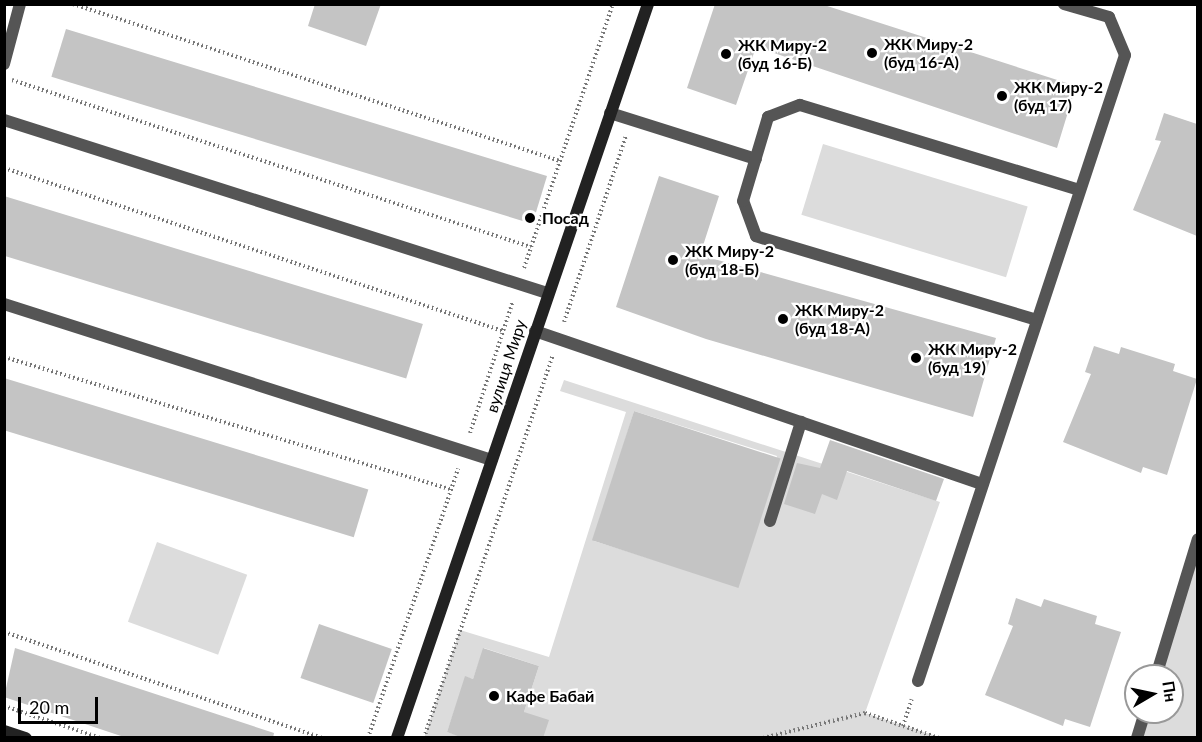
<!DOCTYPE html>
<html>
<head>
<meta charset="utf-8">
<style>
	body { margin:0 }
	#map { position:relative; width:1202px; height:742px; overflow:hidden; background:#fff; font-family:Lato,sans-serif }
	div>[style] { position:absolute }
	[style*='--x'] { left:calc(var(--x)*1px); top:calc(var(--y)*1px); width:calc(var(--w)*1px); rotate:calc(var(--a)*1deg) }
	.green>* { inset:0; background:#dcdcdc; transform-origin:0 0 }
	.building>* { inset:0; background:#c4c4c4; transform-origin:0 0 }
	.path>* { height:4px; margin-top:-2px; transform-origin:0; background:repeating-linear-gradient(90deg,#777 0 1.5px,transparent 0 4.5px) }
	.lane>* { height:12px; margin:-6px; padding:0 6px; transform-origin:6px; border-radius:6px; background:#555 }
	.secondary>* { height:12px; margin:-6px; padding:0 6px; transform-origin:6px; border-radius:6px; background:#222 }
	.dots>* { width:16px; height:16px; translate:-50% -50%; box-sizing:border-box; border:3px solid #fff; border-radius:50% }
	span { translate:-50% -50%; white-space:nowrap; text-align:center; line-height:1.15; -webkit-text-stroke:4.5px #fff; paint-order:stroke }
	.poi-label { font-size:16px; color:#000; font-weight:700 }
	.left { translate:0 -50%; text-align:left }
	.street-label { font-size:16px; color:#000 }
	.frame { position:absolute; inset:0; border:6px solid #000; pointer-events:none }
	.north { position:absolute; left:1124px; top:664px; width:60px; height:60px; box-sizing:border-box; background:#fff; border:2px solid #999; border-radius:50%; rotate:81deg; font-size:16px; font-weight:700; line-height:24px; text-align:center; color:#000 }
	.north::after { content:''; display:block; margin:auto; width:21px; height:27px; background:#000; clip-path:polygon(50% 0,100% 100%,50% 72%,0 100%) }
	.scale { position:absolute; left:18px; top:697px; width:80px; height:27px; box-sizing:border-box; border:3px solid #000; border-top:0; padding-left:8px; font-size:18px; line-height:21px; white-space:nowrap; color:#000; -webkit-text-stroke:4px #fff; paint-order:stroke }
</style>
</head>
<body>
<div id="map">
	<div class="green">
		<div style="left:823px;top:144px;width:214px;height:74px;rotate:17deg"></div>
		<div style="clip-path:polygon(evenodd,564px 380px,940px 502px,865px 713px,939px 737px,543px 737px,524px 712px,539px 666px,484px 648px,473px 679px,466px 677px,447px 732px,463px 737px,424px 738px,460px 630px,549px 657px,626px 412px,560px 391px,564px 380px,634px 411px,777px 456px,737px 586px,594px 541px,634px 411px)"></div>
		<div style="clip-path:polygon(1197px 539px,1197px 737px,1137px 738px,1145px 712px,1172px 712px,1172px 676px,1156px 676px)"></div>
		<div style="left:157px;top:542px;width:96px;height:85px;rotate:20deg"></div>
	</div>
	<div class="building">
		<div style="clip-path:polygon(315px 4px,381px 4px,366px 46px,308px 26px)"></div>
		<div style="clip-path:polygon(715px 4px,821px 4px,1076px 86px,1057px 148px,756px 47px,736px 105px,687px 88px)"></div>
		<div style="left:66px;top:29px;width:503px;height:50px;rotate:17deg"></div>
		<div style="clip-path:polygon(1164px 113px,1197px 124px,1197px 236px,1133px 210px,1161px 141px,1155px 140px)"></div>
		<div style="clip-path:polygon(659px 176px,719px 196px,700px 255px,996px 338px,973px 417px,706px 339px,616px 307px)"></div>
		<div style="left:4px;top:196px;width:438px;height:57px;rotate:17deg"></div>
		<div style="clip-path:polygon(1094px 346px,1119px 354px,1121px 347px,1175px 364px,1173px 371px,1197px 379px,1167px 475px,1143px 467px,1141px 473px,1063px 442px,1091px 374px,1085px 372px)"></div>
		<div style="left:4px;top:378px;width:381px;height:50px;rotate:17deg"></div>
		<div style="left:634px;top:411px;width:154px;height:136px;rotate:18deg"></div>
		<div style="clip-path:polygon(830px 440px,944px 479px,936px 501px,847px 471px,837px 500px,822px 494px,815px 514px,784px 504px,797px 463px,820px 468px)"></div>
		<div style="clip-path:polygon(1016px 598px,1041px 607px,1044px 599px,1097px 616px,1095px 624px,1121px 632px,1090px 727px,1065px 719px,1063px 726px,985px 695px,1013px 626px,1008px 624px)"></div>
		<div style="left:319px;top:624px;width:77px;height:57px;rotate:19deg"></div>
		<div style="clip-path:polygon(15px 648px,274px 733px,273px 738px,127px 738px,4px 697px)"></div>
		<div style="clip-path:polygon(483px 648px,539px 666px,524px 712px,549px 720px,543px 738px,463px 738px,447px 732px,465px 676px,473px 679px)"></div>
	</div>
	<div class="path">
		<div style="--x:73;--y:4;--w:512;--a:17.87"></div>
		<div style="--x:12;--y:80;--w:545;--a:17.84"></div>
		<div style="--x:4;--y:168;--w:525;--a:18.09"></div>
		<div style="--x:524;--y:268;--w:279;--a:-71.4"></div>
		<div style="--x:564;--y:322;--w:196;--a:-71.6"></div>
		<div style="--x:4;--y:357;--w:466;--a:16.5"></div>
		<div style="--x:470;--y:433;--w:139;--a:-72"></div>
		<div style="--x:4;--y:632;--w:336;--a:18.4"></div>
		<div style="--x:4;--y:706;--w:102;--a:18.3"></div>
		<div style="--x:903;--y:726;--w:28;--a:-72"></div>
		<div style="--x:368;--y:738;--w:284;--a:-71.5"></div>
		<div style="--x:424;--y:738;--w:404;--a:-71.4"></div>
		<div style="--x:763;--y:738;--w:105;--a:-13.8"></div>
		<div style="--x:865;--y:713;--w:78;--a:18.7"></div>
	</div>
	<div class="lane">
		<div style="--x:4;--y:64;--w:62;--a:-75.1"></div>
		<div style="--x:610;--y:113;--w:153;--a:17.5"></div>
		<div style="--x:4;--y:120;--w:570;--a:17.67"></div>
		<div style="--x:4;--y:304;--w:512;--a:17.73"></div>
		<div style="--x:1037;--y:320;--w:293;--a:-163.4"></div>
		<div style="--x:756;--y:236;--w:37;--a:-110"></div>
		<div style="--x:743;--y:201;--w:88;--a:-73.4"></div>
		<div style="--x:768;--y:117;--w:34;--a:-21"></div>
		<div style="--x:800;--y:105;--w:292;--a:16.9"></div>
		<div style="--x:535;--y:331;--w:473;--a:18.9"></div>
		<div style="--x:770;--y:521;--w:104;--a:-72.6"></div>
		<div style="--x:1156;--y:676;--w:143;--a:-73"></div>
		<div style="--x:918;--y:681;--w:659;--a:-71.7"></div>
		<div style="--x:1125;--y:55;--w:41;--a:-112.8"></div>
		<div style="--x:1109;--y:17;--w:47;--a:-163.9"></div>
		<div style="--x:1137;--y:738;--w:27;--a:-73"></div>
	</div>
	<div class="secondary">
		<div style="--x:4;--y:731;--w:23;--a:18"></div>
		<div style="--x:397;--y:738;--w:776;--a:-71.12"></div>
	</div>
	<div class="dots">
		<div style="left:872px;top:53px;background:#000"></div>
		<div style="left:726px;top:54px;background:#000"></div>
		<div style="left:1002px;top:96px;background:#000"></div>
		<div style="left:530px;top:218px;background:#000"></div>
		<div style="left:673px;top:260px;background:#000"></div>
		<div style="left:783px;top:319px;background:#000"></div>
		<div style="left:916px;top:358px;background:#000"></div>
		<div style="left:494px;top:696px;background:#000"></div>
	</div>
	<div class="poi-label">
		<span class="left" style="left:884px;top:53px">ЖК Миру-2<br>(буд 16-А)</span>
		<span class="left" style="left:738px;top:54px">ЖК Миру-2<br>(буд 16-Б)</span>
		<span class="left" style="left:1014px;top:96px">ЖК Миру-2<br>(буд 17)</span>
		<span class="left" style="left:542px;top:218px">Посад</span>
		<span class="left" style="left:685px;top:260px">ЖК Миру-2<br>(буд 18-Б)</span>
		<span class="left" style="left:795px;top:319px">ЖК Миру-2<br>(буд 18-А)</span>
		<span class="left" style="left:928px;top:358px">ЖК Миру-2<br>(буд 19)</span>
		<span class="left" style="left:506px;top:696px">Кафе Бабай</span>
	</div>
	<div class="street-label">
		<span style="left:506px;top:366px;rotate:-72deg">вулиця Миру</span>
	</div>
	<div class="frame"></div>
	<div class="north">Пн</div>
	<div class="scale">20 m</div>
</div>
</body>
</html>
